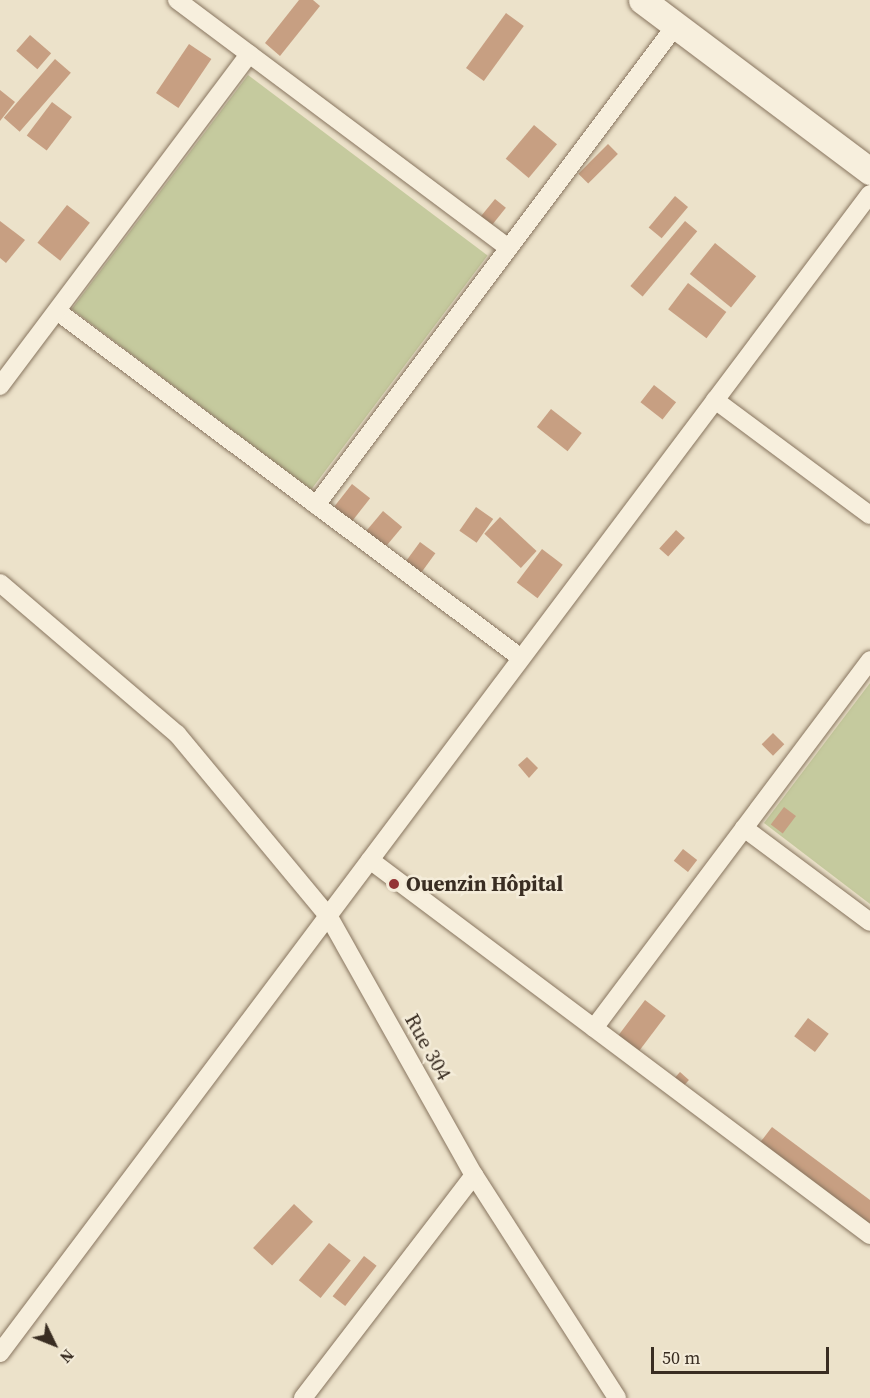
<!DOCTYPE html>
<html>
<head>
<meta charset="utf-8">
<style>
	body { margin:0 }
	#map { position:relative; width:870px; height:1398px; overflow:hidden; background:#ece2ca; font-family:"Source Serif 4",serif }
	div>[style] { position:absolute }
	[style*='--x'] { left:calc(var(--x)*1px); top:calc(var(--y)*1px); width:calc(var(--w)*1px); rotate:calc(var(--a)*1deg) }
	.green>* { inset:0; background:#c5ca9e; transform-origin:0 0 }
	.building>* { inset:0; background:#c79f82; transform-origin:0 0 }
	.roads { filter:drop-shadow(0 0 2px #88755f) drop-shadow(0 0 2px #88755f) }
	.street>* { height:18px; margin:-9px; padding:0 9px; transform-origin:9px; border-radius:9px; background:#f7efdd }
	.secondary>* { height:27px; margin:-13.5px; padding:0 13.5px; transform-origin:13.5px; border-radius:13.5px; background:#f7efdd }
	.dots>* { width:16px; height:16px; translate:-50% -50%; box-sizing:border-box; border:3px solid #f4ecd9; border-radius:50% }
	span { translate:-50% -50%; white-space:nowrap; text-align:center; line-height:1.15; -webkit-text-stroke:5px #f4ecd9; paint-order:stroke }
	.poi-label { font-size:21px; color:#392d22; font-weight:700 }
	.left { translate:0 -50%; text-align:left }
	.street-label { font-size:21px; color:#392d22 }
	.north { position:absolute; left:24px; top:1314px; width:60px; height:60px; -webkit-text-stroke:4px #f4ecd9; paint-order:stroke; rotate:133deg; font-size:16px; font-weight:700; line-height:24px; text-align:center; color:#392d22 }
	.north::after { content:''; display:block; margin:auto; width:21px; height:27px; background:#392d22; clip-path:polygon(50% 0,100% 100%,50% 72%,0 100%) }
	.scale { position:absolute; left:651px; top:1347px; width:178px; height:27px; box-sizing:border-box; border:3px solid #392d22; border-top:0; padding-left:8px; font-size:18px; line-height:21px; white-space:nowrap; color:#392d22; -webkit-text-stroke:4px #f4ecd9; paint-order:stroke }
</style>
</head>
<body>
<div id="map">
	<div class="green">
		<div style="left:248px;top:75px;width:300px;height:293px;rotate:37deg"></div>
		<div style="clip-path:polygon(870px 683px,870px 904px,764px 823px)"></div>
	</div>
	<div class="building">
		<div style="clip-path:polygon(299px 0,313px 0,320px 6px,280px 56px,265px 43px)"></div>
		<div style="left:506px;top:13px;width:22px;height:68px;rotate:36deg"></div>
		<div style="left:30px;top:35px;width:28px;height:21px;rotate:41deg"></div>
		<div style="left:189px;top:44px;width:27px;height:59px;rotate:34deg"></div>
		<div style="left:55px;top:59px;width:21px;height:78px;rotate:41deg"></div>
		<div style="clip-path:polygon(0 90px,15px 102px,0 121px)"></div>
		<div style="left:52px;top:102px;width:25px;height:42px;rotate:37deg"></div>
		<div style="left:534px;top:125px;width:30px;height:44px;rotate:40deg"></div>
		<div style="left:608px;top:144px;width:14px;height:42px;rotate:45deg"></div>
		<div style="left:675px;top:196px;width:17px;height:41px;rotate:40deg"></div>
		<div style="left:495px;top:199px;width:14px;height:23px;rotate:39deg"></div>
		<div style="left:67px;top:205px;width:29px;height:48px;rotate:38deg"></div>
		<div style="clip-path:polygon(0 221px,25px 240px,6px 263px,0 258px)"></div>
		<div style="left:685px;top:221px;width:16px;height:85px;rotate:40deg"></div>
		<div style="left:715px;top:243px;width:53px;height:40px;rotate:39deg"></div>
		<div style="left:688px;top:283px;width:48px;height:33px;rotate:37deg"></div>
		<div style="left:654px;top:385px;width:28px;height:22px;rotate:38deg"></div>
		<div style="left:551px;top:409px;width:39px;height:23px;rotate:38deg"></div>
		<div style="left:352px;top:484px;width:23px;height:29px;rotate:38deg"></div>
		<div style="left:476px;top:507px;width:21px;height:29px;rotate:35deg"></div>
		<div style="left:383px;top:511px;width:25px;height:29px;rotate:40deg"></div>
		<div style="left:500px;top:517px;width:50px;height:23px;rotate:43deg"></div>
		<div style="left:676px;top:530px;width:12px;height:25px;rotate:42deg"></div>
		<div style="left:420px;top:542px;width:19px;height:26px;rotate:36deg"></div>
		<div style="left:542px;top:549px;width:26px;height:42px;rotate:37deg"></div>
		<div style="left:773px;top:733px;width:16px;height:16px;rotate:45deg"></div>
		<div style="clip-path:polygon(527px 757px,538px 768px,529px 778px,518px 765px)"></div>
		<div style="left:784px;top:807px;width:15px;height:22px;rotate:37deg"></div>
		<div style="left:683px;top:849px;width:18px;height:15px;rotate:38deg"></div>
		<div style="left:645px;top:1000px;width:26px;height:50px;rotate:37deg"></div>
		<div style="left:808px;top:1018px;width:26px;height:23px;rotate:37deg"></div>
		<div style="left:680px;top:1072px;width:12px;height:14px;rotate:42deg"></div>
		<div style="clip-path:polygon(772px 1127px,870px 1200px,870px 1235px,755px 1149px)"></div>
		<div style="left:294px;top:1204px;width:26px;height:60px;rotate:43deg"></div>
		<div style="left:329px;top:1243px;width:28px;height:48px;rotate:39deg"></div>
		<div style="left:364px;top:1256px;width:16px;height:51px;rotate:38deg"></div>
	</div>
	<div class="roads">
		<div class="street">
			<div style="--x:177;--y:0;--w:414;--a:36.8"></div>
			<div style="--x:57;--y:311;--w:579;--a:36.79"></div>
			<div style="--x:0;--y:386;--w:415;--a:-53.1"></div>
			<div style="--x:715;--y:400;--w:193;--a:36.6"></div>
			<div style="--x:316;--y:505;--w:600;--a:-53.13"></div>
			<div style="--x:0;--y:583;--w:233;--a:40.5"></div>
			<div style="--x:177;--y:734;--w:238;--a:50.3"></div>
			<div style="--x:329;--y:917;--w:296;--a:60.7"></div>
			<div style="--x:474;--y:1175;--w:265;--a:57.3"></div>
			<div style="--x:744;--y:828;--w:157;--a:36.7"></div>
			<div style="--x:370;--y:860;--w:625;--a:36.87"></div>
			<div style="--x:594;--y:1028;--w:460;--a:-53.1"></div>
			<div style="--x:0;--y:1353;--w:1449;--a:-53.11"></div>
			<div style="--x:303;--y:1398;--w:281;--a:-52.5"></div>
		</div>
		<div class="secondary">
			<div style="--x:642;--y:0;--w:285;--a:36.9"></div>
		</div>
	</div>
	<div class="dots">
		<div style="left:394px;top:884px;background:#933334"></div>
	</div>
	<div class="poi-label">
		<span class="left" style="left:406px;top:884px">Ouenzin Hôpital</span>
	</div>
	<div class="street-label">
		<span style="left:428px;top:1047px;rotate:61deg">Rue 304</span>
	</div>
	<div class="north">N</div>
	<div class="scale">50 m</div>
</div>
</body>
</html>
